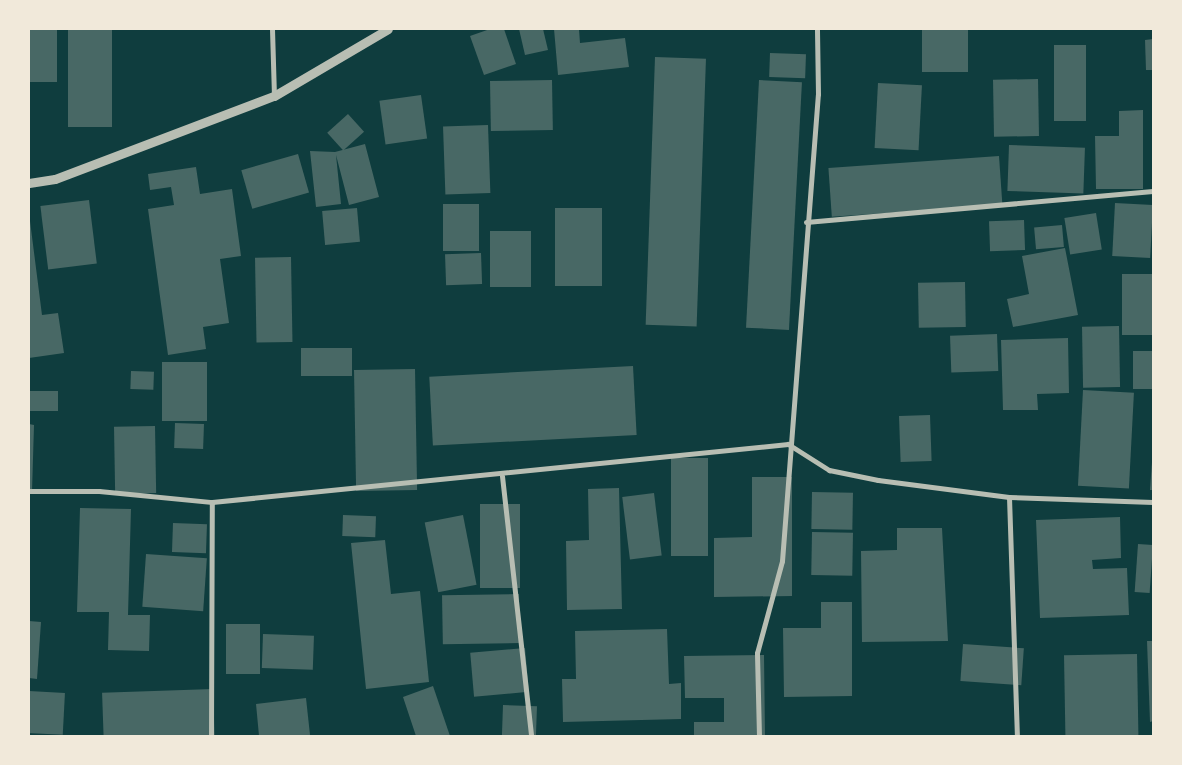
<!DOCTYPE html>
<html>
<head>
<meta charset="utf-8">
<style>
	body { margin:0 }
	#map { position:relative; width:1182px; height:765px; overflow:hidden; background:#0f3d3e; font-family:"IBM Plex Sans",sans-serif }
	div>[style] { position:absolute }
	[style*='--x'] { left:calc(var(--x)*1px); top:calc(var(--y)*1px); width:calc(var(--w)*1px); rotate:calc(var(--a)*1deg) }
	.building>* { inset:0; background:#486865; transform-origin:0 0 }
	.minor>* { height:5px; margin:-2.5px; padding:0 2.5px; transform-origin:2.5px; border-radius:2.5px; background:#b8beb3 }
	.tertiary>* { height:9px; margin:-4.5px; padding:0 4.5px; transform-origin:4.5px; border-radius:4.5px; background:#b8beb3 }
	span { translate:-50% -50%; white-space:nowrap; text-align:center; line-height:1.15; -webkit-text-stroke:4px #f1e9da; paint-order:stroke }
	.frame { position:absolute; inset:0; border:30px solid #f1e9da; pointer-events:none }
</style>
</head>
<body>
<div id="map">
	<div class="building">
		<div style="left:29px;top:29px;width:28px;height:53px"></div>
		<div style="left:68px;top:29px;width:44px;height:98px"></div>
		<div style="clip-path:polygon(490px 29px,504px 29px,516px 64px,484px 75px,470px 36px)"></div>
		<div style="clip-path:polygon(519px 29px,543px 29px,548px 50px,525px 55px)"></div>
		<div style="clip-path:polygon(554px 29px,579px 29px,580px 43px,625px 38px,629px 67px,558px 75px)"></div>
		<div style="left:922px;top:29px;width:46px;height:43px"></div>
		<div style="clip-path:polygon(1153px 39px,1153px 70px,1146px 70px,1145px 40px)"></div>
		<div style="left:1054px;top:45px;width:32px;height:76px"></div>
		<div style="left:770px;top:53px;width:36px;height:24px;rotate:2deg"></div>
		<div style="left:655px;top:57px;width:51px;height:268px;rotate:2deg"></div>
		<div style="left:1038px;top:79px;width:57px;height:45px;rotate:89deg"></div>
		<div style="left:552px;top:80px;width:50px;height:62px;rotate:89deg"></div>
		<div style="left:759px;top:80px;width:43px;height:248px;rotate:3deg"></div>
		<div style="left:878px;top:83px;width:44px;height:65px;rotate:3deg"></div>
		<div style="left:421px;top:95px;width:44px;height:42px;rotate:82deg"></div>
		<div style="clip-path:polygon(1143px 110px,1143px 189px,1096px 189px,1095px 136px,1119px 136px,1119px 111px)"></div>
		<div style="left:348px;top:114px;width:24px;height:28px;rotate:48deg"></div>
		<div style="left:488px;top:125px;width:68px;height:45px;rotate:88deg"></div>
		<div style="clip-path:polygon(365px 144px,379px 197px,349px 205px,336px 155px,341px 204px,316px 207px,310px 151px,335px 152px)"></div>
		<div style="left:1009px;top:145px;width:76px;height:46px;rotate:2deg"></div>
		<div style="left:298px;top:154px;width:40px;height:59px;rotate:74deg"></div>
		<div style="left:999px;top:156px;width:49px;height:171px;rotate:86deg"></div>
		<div style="clip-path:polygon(196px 167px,200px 194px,232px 189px,241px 256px,220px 259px,229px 323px,203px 327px,206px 349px,168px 355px,148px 209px,174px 205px,171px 187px,150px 190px,148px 174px)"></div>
		<div style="left:89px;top:200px;width:64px;height:49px;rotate:83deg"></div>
		<div style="left:1115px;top:203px;width:38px;height:53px;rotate:3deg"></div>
		<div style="left:479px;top:204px;width:47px;height:36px;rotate:90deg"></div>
		<div style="left:357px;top:208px;width:34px;height:35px;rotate:85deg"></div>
		<div style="left:555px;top:208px;width:47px;height:78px"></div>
		<div style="left:1096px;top:213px;width:37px;height:32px;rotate:81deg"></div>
		<div style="left:1024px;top:220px;width:30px;height:35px;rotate:88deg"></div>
		<div style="clip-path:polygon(30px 221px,42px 315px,58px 313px,64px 353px,29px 358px)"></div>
		<div style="left:1062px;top:225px;width:22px;height:28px;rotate:85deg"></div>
		<div style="left:490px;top:231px;width:41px;height:56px"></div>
		<div style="clip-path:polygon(1065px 248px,1078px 315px,1013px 327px,1007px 299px,1029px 294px,1022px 256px)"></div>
		<div style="left:481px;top:253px;width:31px;height:36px;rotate:88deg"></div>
		<div style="left:291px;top:257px;width:85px;height:36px;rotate:89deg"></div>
		<div style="left:1153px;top:274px;width:61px;height:31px;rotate:90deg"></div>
		<div style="left:965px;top:282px;width:45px;height:47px;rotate:89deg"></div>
		<div style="left:1119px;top:326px;width:61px;height:37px;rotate:89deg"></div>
		<div style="left:997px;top:334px;width:37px;height:47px;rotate:88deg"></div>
		<div style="clip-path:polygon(1068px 338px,1069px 393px,1037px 394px,1038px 410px,1003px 410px,1001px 340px)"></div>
		<div style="left:352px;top:348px;width:28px;height:51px;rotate:90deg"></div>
		<div style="left:1133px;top:351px;width:20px;height:38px"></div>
		<div style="left:207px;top:362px;width:59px;height:45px;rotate:90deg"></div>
		<div style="left:633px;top:366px;width:69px;height:204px;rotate:87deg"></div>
		<div style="left:415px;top:369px;width:121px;height:61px;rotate:89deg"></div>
		<div style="left:131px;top:371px;width:23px;height:18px;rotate:2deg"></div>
		<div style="left:1083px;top:390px;width:51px;height:96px;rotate:3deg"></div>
		<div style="left:58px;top:391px;width:20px;height:29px;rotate:90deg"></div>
		<div style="left:930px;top:415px;width:46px;height:31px;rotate:88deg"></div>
		<div style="left:175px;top:423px;width:29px;height:25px;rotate:2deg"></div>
		<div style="clip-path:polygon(29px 424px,34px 425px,32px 492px,29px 492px)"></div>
		<div style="left:155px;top:426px;width:67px;height:41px;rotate:89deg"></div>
		<div style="clip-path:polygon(1153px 448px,1153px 490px,1150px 490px)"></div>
		<div style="left:671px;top:458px;width:37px;height:98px"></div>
		<div style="clip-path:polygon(752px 477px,792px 477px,792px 596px,714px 597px,714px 538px,752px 537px)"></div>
		<div style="clip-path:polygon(619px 488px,622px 609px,567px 610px,566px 541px,589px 540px,588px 489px)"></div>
		<div style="left:812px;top:492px;width:41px;height:37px;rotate:1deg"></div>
		<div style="left:654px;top:493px;width:63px;height:32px;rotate:83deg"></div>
		<div style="left:480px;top:504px;width:40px;height:84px"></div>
		<div style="clip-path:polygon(80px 508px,131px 509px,128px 615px,150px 615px,149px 651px,108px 650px,109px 612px,77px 612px)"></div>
		<div style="left:343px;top:515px;width:33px;height:21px;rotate:2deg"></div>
		<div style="left:463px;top:515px;width:71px;height:39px;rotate:79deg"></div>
		<div style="clip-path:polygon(1120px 517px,1121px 558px,1092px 560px,1093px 569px,1127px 568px,1129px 615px,1040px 618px,1036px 520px)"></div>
		<div style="left:173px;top:523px;width:34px;height:29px;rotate:2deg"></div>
		<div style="clip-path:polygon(897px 528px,942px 528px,948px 641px,862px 642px,861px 551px,897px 550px)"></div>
		<div style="left:812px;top:532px;width:41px;height:43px;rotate:1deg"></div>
		<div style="clip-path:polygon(385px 540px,391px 594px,420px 591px,429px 682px,366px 689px,351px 543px)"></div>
		<div style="left:1138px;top:544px;width:15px;height:48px;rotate:4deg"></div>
		<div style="left:146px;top:554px;width:61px;height:53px;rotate:4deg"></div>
		<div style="left:519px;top:594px;width:49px;height:77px;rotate:89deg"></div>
		<div style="clip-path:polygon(821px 602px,852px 602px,852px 696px,784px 697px,783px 628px,821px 628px)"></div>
		<div style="clip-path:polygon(29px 621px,41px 622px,37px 679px,29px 678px)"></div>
		<div style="left:226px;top:624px;width:34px;height:50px"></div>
		<div style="clip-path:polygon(667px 629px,669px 684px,681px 683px,681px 719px,563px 722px,562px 679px,576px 679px,575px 631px)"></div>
		<div style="left:263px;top:634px;width:51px;height:34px;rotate:2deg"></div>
		<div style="clip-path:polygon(1147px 641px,1153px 641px,1153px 721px,1150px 722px)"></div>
		<div style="left:963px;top:644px;width:61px;height:37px;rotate:4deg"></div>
		<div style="left:525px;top:648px;width:44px;height:55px;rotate:85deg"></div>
		<div style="left:1137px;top:654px;width:82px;height:73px;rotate:89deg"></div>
		<div style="clip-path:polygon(764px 655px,765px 736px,694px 736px,694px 722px,724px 722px,724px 698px,685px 698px,684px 656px)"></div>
		<div style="clip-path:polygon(433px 686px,450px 736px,416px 736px,403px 697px)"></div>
		<div style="left:213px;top:689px;width:47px;height:111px;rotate:88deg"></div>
		<div style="left:29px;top:691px;width:36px;height:42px;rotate:3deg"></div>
		<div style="clip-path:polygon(306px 698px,310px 735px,259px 736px,256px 704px)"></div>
		<div style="left:503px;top:705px;width:34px;height:31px;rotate:2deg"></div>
	</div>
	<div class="minor">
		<div style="--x:272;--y:29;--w:67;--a:88.3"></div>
		<div style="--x:806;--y:222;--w:348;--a:-5.1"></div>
		<div style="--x:502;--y:476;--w:262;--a:83.6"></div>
		<div style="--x:29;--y:491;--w:70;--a:0"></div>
		<div style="--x:99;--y:491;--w:114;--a:5.6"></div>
		<div style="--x:212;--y:502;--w:579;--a:-5.75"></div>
		<div style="--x:788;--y:444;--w:49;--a:32.4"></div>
		<div style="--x:829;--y:470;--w:50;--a:11.5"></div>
		<div style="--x:878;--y:480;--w:132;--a:7.4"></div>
		<div style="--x:1009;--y:497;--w:144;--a:2"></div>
		<div style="--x:1009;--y:497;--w:239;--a:88.1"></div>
		<div style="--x:211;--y:736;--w:234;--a:-89.8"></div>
		<div style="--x:759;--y:736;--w:83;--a:-91.4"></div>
		<div style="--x:757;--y:653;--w:95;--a:-74.8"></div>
		<div style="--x:782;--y:561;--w:468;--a:-85.6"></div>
		<div style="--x:818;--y:94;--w:65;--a:-90.9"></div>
	</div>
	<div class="tertiary">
		<div style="--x:29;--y:183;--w:26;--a:-9"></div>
		<div style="--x:55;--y:179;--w:234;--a:-20.8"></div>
		<div style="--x:274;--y:96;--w:132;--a:-30.4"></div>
	</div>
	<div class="frame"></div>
</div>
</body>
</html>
